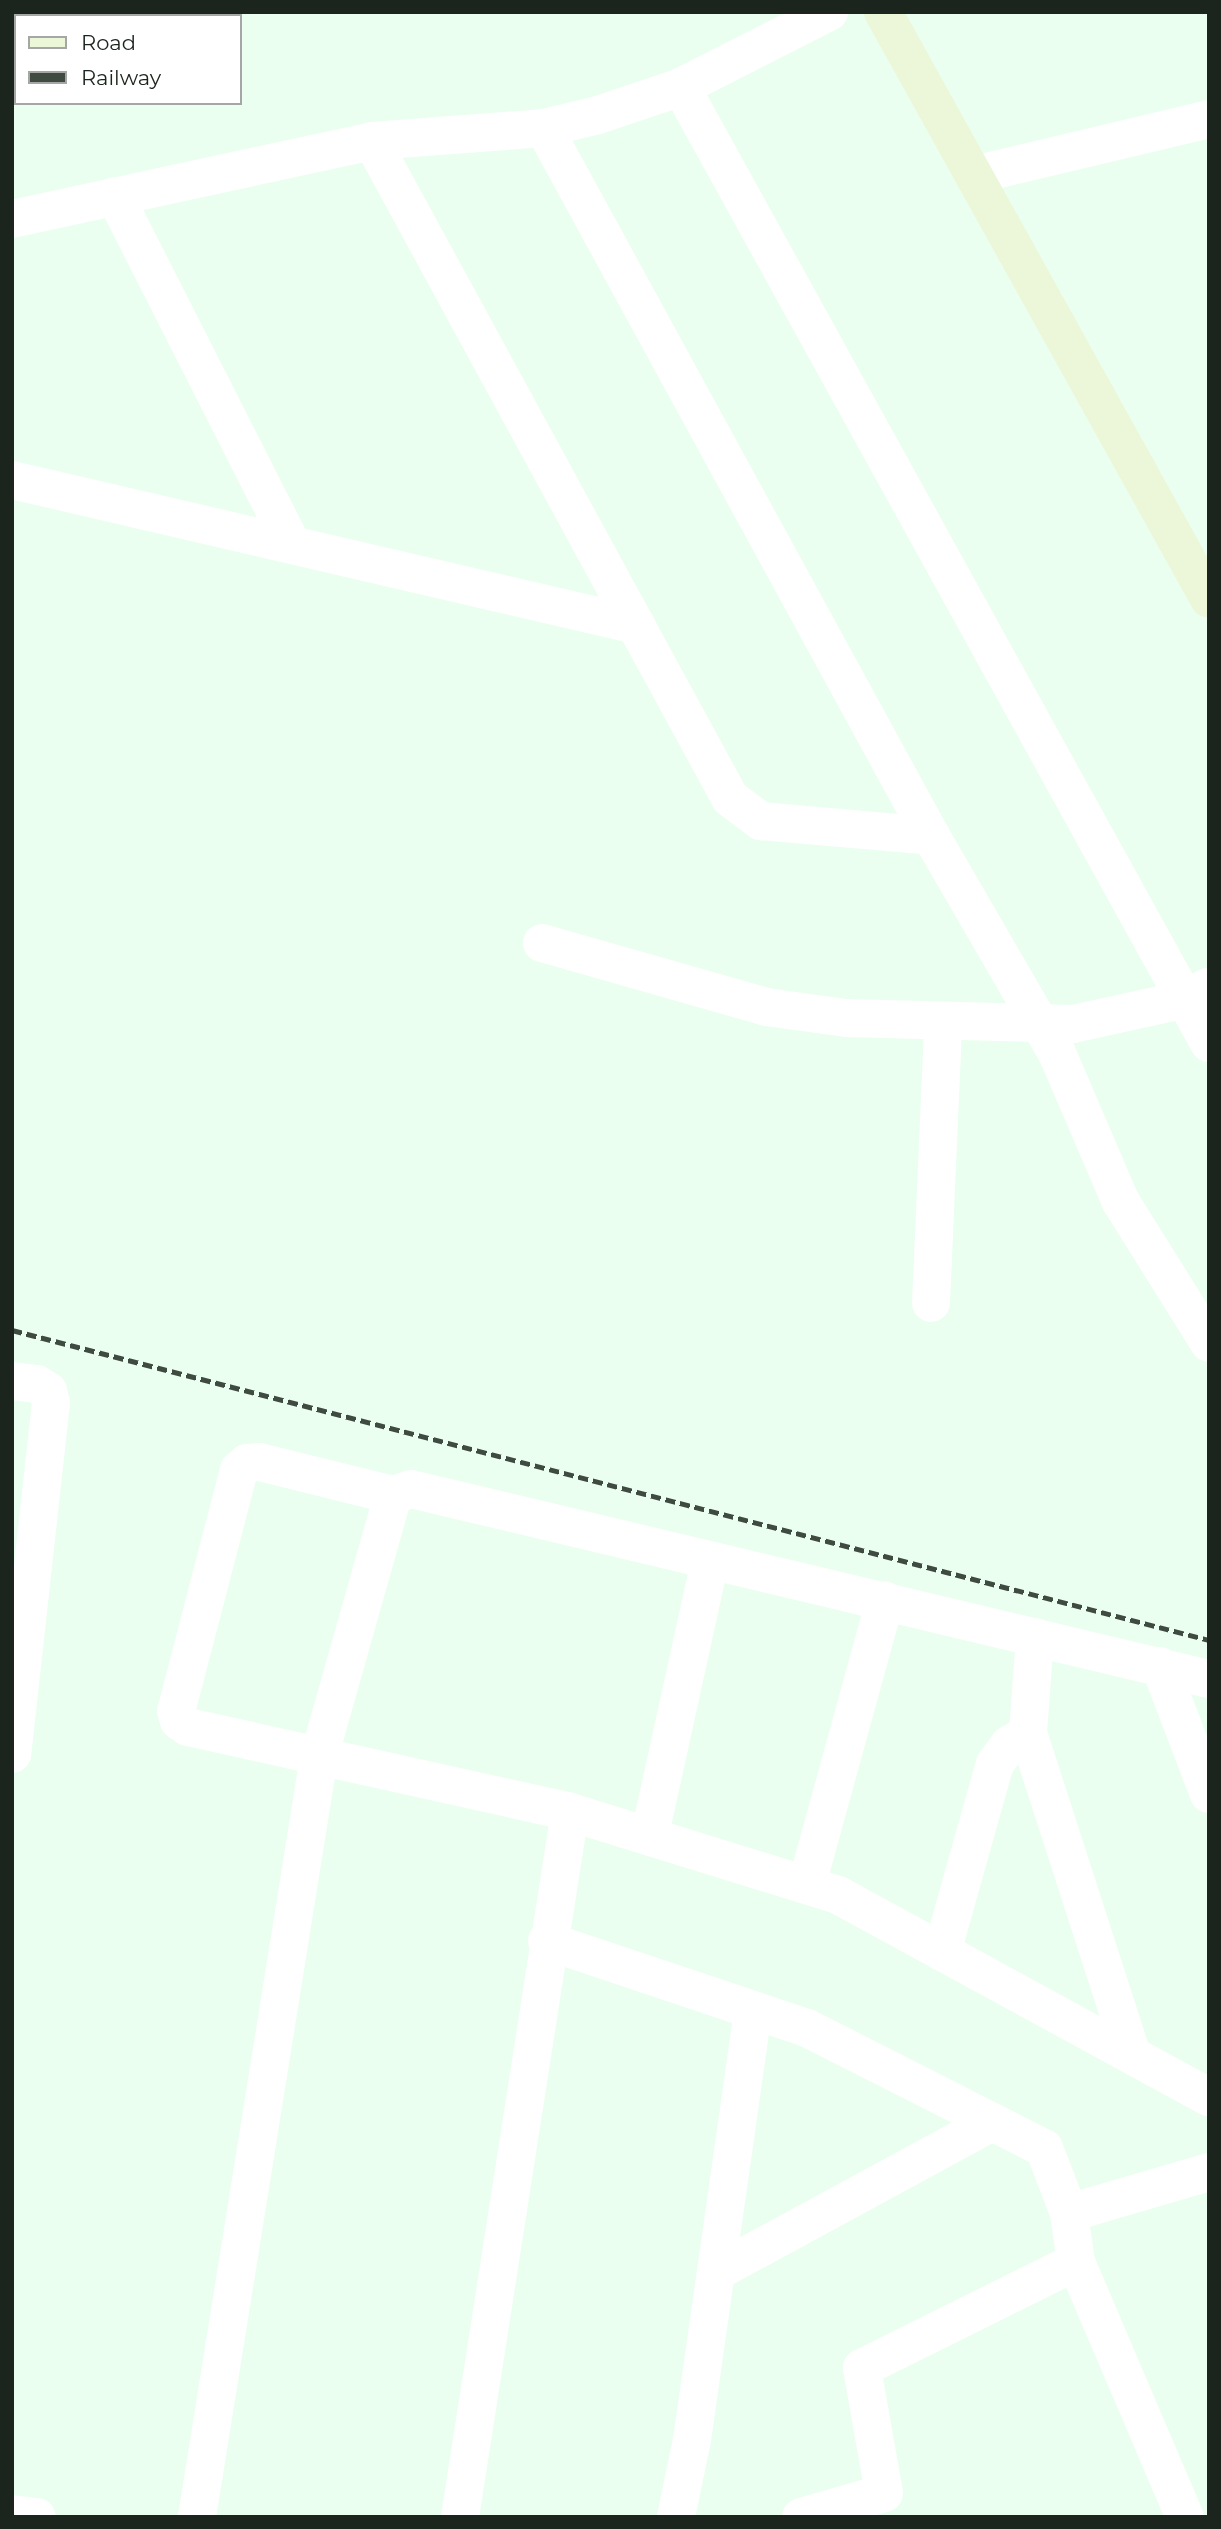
<!DOCTYPE html>
<html>
<head>
<meta charset="utf-8">
<style>
	body { margin:0 }
	#map { position:relative; width:1221px; height:2529px; overflow:hidden; background:#eaffef; font-family:Montserrat,sans-serif }
	div>[style] { position:absolute }
	[style*='--x'] { left:calc(var(--x)*1px); top:calc(var(--y)*1px); width:calc(var(--w)*1px); rotate:calc(var(--a)*1deg) }
	.street>* { height:38px; margin:-19px; padding:0 19px; transform-origin:19px; border-radius:19px; background:#fff }
	.secondary>* { height:38px; margin:-19px; padding:0 19px; transform-origin:19px; border-radius:19px; background:#ecf7da }
	.rail>* { height:5px; margin-top:-2.5px; transform-origin:0; background:repeating-linear-gradient(90deg,#3f4a41 0 10px,transparent 0 15px) }
	span { translate:-50% -50%; white-space:nowrap; text-align:center; line-height:1.15; -webkit-text-stroke:7px #fff; paint-order:stroke }
	.frame { position:absolute; inset:0; border:14px solid #1b241d; pointer-events:none }
	.legend { position:absolute; left:14px; top:14px; width:228px; height:91px; box-sizing:border-box; background:#fff; border:2px solid #a4a7a5; margin:0; padding:9px 12px; list-style:none; font-size:21px; color:#1b241d }
	.legend li { display:flex; align-items:center; gap:14px; height:35px }
	.legend b { width:35px; border:2px solid #a4a7a5 }
</style>
</head>
<body>
<div id="map">
	<div class="street">
		<div style="--x:681;--y:87;--w:1092;--a:61.09"></div>
		<div style="--x:544;--y:128;--w:807;--a:61.34"></div>
		<div style="--x:931;--y:836;--w:251;--a:59.9"></div>
		<div style="--x:1057;--y:1053;--w:162;--a:66.8"></div>
		<div style="--x:1121;--y:1202;--w:166;--a:58"></div>
		<div style="--x:372;--y:141;--w:748;--a:61.41"></div>
		<div style="--x:730;--y:798;--w:39;--a:37"></div>
		<div style="--x:761;--y:821;--w:171;--a:5"></div>
		<div style="--x:974;--y:175;--w:242;--a:-13.4"></div>
		<div style="--x:115;--y:196;--w:391;--a:63.1"></div>
		<div style="--x:12;--y:219;--w:368;--a:-12.2"></div>
		<div style="--x:372;--y:141;--w:172;--a:-4.3"></div>
		<div style="--x:544;--y:128;--w:56;--a:-13.5"></div>
		<div style="--x:598;--y:115;--w:88;--a:-18.6"></div>
		<div style="--x:681;--y:87;--w:166;--a:-26.9"></div>
		<div style="--x:12;--y:480;--w:641;--a:13.08"></div>
		<div style="--x:542;--y:943;--w:233;--a:15.9"></div>
		<div style="--x:766;--y:1007;--w:81;--a:7.8"></div>
		<div style="--x:846;--y:1018;--w:227;--a:1.5"></div>
		<div style="--x:1073;--y:1024;--w:112;--a:-12.4"></div>
		<div style="--x:1182;--y:1000;--w:30;--a:-27"></div>
		<div style="--x:931;--y:1303;--w:280;--a:-87.5"></div>
		<div style="--x:12;--y:1381;--w:25;--a:7"></div>
		<div style="--x:37;--y:1384;--w:13;--a:32"></div>
		<div style="--x:48;--y:1391;--w:12;--a:76"></div>
		<div style="--x:51;--y:1403;--w:353;--a:96.3"></div>
		<div style="--x:393;--y:1495;--w:137;--a:-166.1"></div>
		<div style="--x:260;--y:1462;--w:13;--a:176"></div>
		<div style="--x:247;--y:1463;--w:11;--a:139"></div>
		<div style="--x:239;--y:1470;--w:249;--a:104.6"></div>
		<div style="--x:176;--y:1711;--w:10;--a:73"></div>
		<div style="--x:179;--y:1721;--w:11;--a:34"></div>
		<div style="--x:188;--y:1727;--w:391;--a:12.5"></div>
		<div style="--x:570;--y:1812;--w:281;--a:17.2"></div>
		<div style="--x:838;--y:1895;--w:422;--a:28.6"></div>
		<div style="--x:1035;--y:1637;--w:96;--a:94.2"></div>
		<div style="--x:1028;--y:1733;--w:338;--a:72.1"></div>
		<div style="--x:1160;--y:1666;--w:137;--a:69.1"></div>
		<div style="--x:650;--y:1834;--w:280;--a:-77.6"></div>
		<div style="--x:807;--y:1884;--w:294;--a:-74.6"></div>
		<div style="--x:547;--y:1941;--w:274;--a:18.5"></div>
		<div style="--x:807;--y:2028;--w:266;--a:26.9"></div>
		<div style="--x:1044;--y:2148;--w:70;--a:69"></div>
		<div style="--x:1069;--y:2213;--w:49;--a:81.9"></div>
		<div style="--x:1076;--y:2262;--w:277;--a:66.9"></div>
		<div style="--x:942;--y:1952;--w:195;--a:-74.3"></div>
		<div style="--x:995;--y:1764;--w:24;--a:-54"></div>
		<div style="--x:1009;--y:1745;--w:22;--a:-32"></div>
		<div style="--x:1069;--y:2213;--w:146;--a:-16.3"></div>
		<div style="--x:716;--y:2272;--w:314;--a:-28.5"></div>
		<div style="--x:12;--y:2514;--w:25;--a:7"></div>
		<div style="--x:197;--y:2517;--w:770;--a:-80.88"></div>
		<div style="--x:319;--y:1757;--w:272;--a:-74.2"></div>
		<div style="--x:393;--y:1495;--w:19;--a:-18"></div>
		<div style="--x:411;--y:1489;--w:820;--a:13.39"></div>
		<div style="--x:460;--y:2517;--w:714;--a:-81.13"></div>
		<div style="--x:676;--y:2517;--w:79;--a:-78.3"></div>
		<div style="--x:692;--y:2440;--w:434;--a:-81.9"></div>
		<div style="--x:801;--y:2517;--w:86;--a:-16.1"></div>
		<div style="--x:884;--y:2493;--w:127;--a:-100"></div>
		<div style="--x:862;--y:2368;--w:239;--a:-26.4"></div>
	</div>
	<div class="secondary">
		<div style="--x:883;--y:12;--w:671;--a:60.95"></div>
	</div>
	<div class="rail">
		<div style="--x:12;--y:1330;--w:1236;--a:14.52"></div>
	</div>
	<div class="frame"></div>
	<ul class="legend">
	<li><b style="height:9px;background:#ecf7da"></b>Road</li>
	<li><b style="height:9px;background:#3f4a41"></b>Railway</li>
	</ul>
</div>
</body>
</html>
